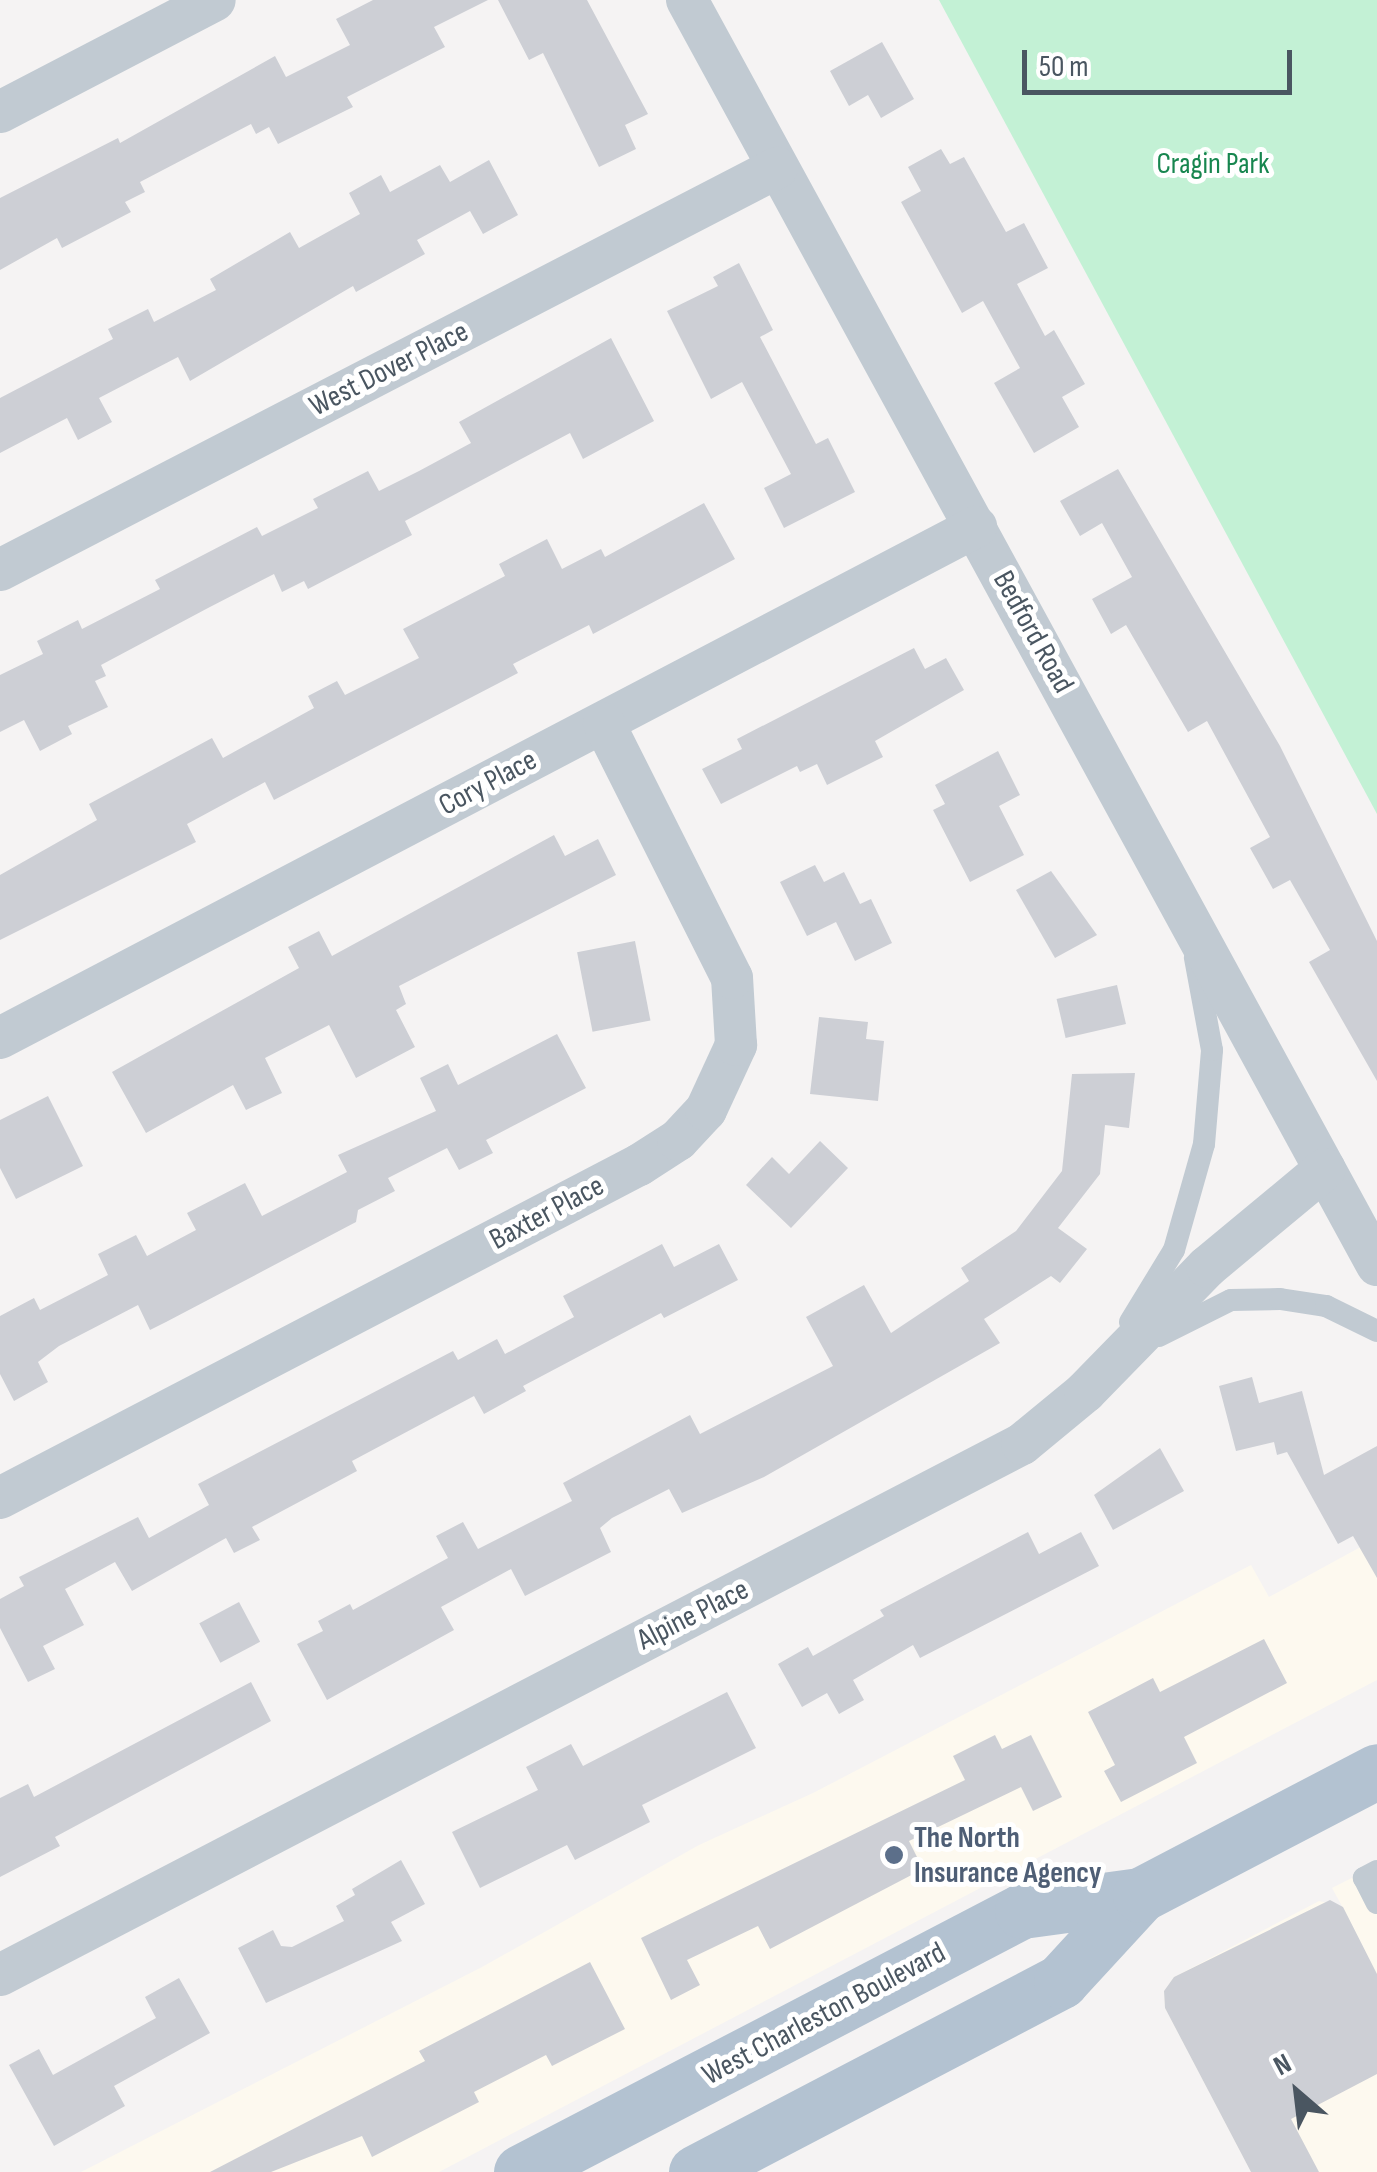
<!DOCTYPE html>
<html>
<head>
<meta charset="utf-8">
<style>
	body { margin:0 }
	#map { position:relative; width:1377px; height:2172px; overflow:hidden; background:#f5f3f3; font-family:"Sofia Sans Condensed",sans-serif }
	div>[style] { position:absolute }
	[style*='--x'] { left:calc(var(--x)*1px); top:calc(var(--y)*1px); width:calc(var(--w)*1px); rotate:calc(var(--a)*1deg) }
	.commercial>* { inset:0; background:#fdf9ef }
	.green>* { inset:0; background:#c3f1d5 }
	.building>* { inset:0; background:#cdcfd5; transform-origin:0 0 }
	.service>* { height:22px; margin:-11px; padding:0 11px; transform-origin:11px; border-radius:11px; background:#c1cad2 }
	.minor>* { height:42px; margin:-21px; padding:0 21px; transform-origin:21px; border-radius:21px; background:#c1cad2 }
	.primary>* { height:55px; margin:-27.5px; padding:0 27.5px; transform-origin:27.5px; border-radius:27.5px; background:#b3c2d1 }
	.dots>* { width:28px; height:28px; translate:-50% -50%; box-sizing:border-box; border:5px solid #fff; border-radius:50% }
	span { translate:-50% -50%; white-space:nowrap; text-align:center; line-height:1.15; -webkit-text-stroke:10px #fff; paint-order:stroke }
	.park-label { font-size:30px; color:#17864f }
	.street-label { font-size:30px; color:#4a5661 }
	.service-label { font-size:30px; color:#4e5e75; font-weight:700 }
	.left { translate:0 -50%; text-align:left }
	.north { position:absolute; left:1247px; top:2042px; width:100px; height:100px; -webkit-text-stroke:8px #fff; paint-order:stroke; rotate:332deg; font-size:28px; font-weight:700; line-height:40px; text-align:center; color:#4a5661 }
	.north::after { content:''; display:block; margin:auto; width:35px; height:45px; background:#4a5661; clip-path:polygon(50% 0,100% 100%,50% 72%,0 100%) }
	.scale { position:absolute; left:1022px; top:50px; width:270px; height:45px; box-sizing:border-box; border:5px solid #4a5661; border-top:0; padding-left:12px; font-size:30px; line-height:35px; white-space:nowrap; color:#4a5661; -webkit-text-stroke:8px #fff; paint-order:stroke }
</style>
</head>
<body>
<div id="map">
	<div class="commercial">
		<div style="clip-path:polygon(1377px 1538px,1377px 1680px,439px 2172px,81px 2172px,482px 1967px,699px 1845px,813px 1793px,1251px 1565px,1269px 1597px)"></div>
		<div style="clip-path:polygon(1377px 1865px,1377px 2172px,1251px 2172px,1165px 2008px,1164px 1991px,1174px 1977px,1319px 1901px,1342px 1906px,1332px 1888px)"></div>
	</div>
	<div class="green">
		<div style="clip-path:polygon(939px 0,1377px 0,1377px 814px)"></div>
	</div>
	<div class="building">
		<div style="clip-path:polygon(373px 0,488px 0,434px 27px,445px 47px,347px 97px,353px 107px,278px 144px,269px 127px,256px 134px,251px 124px,140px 182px,145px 192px,125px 202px,131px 212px,62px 248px,57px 238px,0 270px,0 198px,118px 138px,120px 143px,275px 56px,286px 77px,350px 45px,336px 19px)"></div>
		<div style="clip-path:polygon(498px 0,587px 0,648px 114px,625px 125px,636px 149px,599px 167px,543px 53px,529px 60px)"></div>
		<div style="clip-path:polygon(882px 42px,914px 99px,881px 118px,868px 95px,849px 106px,830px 71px)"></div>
		<div style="clip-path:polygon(941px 149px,950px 164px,964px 157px,1006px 232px,1024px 223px,1048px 268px,1017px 284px,1045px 336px,1054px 330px,1085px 384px,1062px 397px,1079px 427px,1034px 453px,994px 383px,1020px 368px,983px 301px,962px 313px,901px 202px,921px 191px,908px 167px)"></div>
		<div style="clip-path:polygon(489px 160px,518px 215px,483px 234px,470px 211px,417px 240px,425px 254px,356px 292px,353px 286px,190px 381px,178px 357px,99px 398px,112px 422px,78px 440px,67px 418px,0 453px,0 398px,113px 339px,108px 329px,148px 309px,154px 322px,216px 290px,210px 279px,290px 232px,299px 248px,360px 214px,349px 193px,381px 175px,390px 192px,440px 165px,450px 182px)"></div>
		<div style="clip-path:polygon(739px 263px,773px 330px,760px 337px,816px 444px,828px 438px,855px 492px,784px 528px,764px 488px,791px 474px,742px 382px,711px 399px,667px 311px,718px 286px,713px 277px)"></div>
		<div style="clip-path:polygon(611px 338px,654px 421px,583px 459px,570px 433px,405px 521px,412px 535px,308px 589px,304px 581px,282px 592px,274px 574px,208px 608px,101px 665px,106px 676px,95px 681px,108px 707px,68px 726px,72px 734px,40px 751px,24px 720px,0 732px,0 675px,43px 654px,37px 641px,78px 620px,82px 629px,160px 589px,155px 580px,257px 527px,262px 536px,318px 508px,313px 499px,368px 471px,379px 491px,419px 471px,471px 443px,459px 422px)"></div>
		<div style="clip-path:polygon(1118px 469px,1280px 746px,1377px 941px,1377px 1081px,1309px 962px,1330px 950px,1290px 880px,1273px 889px,1250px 848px,1270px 837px,1207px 721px,1188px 732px,1126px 625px,1111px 634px,1092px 599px,1132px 577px,1102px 523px,1080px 536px,1060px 501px)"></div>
		<div style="clip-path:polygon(704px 503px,735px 559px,593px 634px,589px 625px,513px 664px,518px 673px,274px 800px,265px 782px,187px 824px,196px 842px,0 940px,0 875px,97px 820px,89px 804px,212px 738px,223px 758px,314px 708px,308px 696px,337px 681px,345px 695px,419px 658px,403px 629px,505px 576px,499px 564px,547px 539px,562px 569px,601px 549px,605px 557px)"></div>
		<div style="clip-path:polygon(914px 648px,925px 669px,946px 658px,964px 690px,875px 741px,883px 757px,827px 785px,817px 764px,800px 772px,797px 766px,721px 804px,702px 769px,742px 749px,737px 739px)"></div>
		<div style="clip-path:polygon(998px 751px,1020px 795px,999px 806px,1024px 855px,970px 882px,933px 810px,945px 804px,935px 785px)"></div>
		<div style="clip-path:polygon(554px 835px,565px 856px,598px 839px,616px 875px,399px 986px,406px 1004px,396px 1010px,415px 1047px,356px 1078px,329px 1025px,265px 1058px,282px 1093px,246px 1110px,233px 1085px,146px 1133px,112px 1072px,299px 968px,288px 947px,319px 931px,332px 956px)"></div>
		<div style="clip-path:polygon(815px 865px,824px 882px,844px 872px,860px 904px,871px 899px,892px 943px,855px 961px,836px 922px,807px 936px,780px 882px)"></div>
		<div style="clip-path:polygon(1051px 871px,1097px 935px,1055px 958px,1016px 890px)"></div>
		<div style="left:635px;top:941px;width:81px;height:59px;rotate:79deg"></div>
		<div style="left:1117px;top:985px;width:40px;height:62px;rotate:77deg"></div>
		<div style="clip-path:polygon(819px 1017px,868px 1022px,866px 1039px,884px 1041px,878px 1101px,810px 1094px)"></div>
		<div style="clip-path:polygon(557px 1034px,586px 1088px,486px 1140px,493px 1153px,459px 1170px,447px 1148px,388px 1178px,395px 1191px,358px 1210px,356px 1222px,166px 1322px,150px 1330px,138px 1305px,59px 1346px,38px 1362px,48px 1382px,14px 1401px,0 1374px,0 1316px,34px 1298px,40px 1310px,108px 1275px,98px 1254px,136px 1235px,147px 1256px,196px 1230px,187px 1213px,245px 1183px,262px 1216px,347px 1172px,338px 1155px,436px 1111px,420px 1078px,448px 1064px,458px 1085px)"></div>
		<div style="clip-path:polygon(1135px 1073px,1129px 1128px,1105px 1125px,1100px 1174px,1058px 1228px,1087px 1249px,1060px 1283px,1051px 1276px,984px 1319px,1000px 1343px,764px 1477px,682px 1513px,669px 1489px,612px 1518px,600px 1528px,611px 1552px,525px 1596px,511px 1569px,441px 1607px,454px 1630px,327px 1700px,297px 1644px,323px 1631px,318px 1621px,350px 1604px,353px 1610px,448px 1558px,436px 1536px,463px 1522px,478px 1549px,572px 1501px,563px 1483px,690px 1415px,700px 1434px,833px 1366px,806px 1317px,864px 1285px,891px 1333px,969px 1281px,961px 1268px,1016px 1231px,1062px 1171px,1072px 1074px)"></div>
		<div style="clip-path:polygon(48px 1096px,83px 1166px,16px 1199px,0 1168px,0 1120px)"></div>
		<div style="clip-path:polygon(820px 1141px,848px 1168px,791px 1228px,746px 1185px,772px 1157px,789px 1174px)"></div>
		<div style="clip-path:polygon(662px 1244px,674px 1267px,719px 1244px,738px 1280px,664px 1318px,661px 1313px,523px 1386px,526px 1391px,484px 1414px,474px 1396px,352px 1461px,357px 1471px,252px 1527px,260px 1540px,234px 1553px,226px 1538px,132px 1591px,115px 1562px,65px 1589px,84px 1625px,43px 1646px,55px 1669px,28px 1682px,0 1628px,0 1599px,24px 1586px,19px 1577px,138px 1517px,149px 1538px,209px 1505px,198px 1484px,453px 1351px,458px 1360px,497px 1339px,505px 1354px,574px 1317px,563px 1296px)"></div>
		<div style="clip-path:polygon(1252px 1377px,1259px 1403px,1302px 1391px,1324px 1475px,1377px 1446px,1377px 1578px,1353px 1536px,1338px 1544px,1287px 1452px,1277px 1455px,1274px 1442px,1236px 1451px,1219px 1386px)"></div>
		<div style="clip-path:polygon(1160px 1448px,1184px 1491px,1113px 1530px,1094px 1495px)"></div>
		<div style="clip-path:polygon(1028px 1532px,1039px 1554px,1081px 1532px,1099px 1566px,920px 1658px,913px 1645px,853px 1680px,864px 1700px,839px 1714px,827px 1693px,802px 1707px,778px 1664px,808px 1647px,813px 1656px,884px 1616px,880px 1610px)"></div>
		<div style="left:239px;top:1602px;width:45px;height:45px;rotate:62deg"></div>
		<div style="clip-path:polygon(1264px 1639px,1287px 1683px,1184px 1737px,1197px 1763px,1121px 1802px,1104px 1771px,1115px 1765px,1088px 1712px,1153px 1678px,1160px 1692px)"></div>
		<div style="clip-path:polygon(251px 1682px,271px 1721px,55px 1837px,60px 1846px,0 1877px,0 1798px,28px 1784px,34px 1797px)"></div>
		<div style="clip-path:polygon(727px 1692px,756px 1748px,642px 1805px,650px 1822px,575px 1860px,567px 1845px,480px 1888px,452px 1832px,538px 1790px,526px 1767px,571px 1744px,583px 1766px)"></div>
		<div style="clip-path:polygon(995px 1735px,1002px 1749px,1031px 1735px,1062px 1797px,1033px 1811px,1021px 1787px,909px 1841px,923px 1869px,770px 1949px,758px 1926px,687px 1960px,700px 1985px,671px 2000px,641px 1938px,965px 1780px,953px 1756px)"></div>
		<div style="clip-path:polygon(401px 1860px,425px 1904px,391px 1922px,402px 1941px,266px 2003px,238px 1948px,273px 1930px,281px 1946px,292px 1947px,344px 1921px,336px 1906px,355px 1895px,352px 1889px)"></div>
		<div style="clip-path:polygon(1330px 1900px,1343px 1907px,1377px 1974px,1377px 2074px,1291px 2119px,1319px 2172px,1251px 2172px,1165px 2008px,1164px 1991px,1174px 1977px)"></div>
		<div style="clip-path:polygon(590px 1962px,625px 2029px,552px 2066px,546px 2055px,474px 2092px,479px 2102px,372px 2157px,362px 2136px,271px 2172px,210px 2172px,425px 2061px,419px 2051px)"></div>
		<div style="clip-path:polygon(179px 1978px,210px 2033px,114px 2086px,125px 2106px,54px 2146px,9px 2065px,39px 2049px,53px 2075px,156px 2018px,145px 1997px)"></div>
	</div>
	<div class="service">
		<div style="--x:1130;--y:1322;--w:84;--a:-58.6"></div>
		<div style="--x:1174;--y:1250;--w:110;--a:-74.2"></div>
		<div style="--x:1204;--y:1144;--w:94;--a:-85.1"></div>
		<div style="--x:1212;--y:1050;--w:94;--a:-100.5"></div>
		<div style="--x:1159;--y:1336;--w:80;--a:-26.6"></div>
		<div style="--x:1231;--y:1300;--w:49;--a:-1.2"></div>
		<div style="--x:1280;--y:1299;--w:47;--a:8.7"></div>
		<div style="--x:1326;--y:1306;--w:57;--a:26.1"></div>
		<div style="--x:1377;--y:1871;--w:15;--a:152"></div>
		<div style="--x:1364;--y:1878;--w:28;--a:63"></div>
	</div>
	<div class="minor">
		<div style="--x:687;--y:0;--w:1441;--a:61.39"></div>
		<div style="--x:0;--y:112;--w:242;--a:-27.5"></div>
		<div style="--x:0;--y:570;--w:875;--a:-27.36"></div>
		<div style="--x:0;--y:1038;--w:1102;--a:-27.64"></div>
		<div style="--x:0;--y:1498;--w:721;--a:-27.53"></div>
		<div style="--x:639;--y:1165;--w:46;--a:-32.7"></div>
		<div style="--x:678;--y:1140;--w:41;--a:-47"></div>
		<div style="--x:706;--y:1110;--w:72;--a:-65.2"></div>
		<div style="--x:736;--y:1045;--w:67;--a:-93.4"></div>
		<div style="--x:732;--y:978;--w:285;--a:-116.7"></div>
		<div style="--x:0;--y:1975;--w:1152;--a:-27.46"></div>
		<div style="--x:1022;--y:1444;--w:82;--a:-39.5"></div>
		<div style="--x:1085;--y:1392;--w:175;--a:-45.7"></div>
		<div style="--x:1207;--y:1267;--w:153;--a:-39.7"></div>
	</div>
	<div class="primary">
		<div style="--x:521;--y:2172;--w:565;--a:-27.52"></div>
		<div style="--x:1022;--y:1911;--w:119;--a:-7.7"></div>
		<div style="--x:696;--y:2172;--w:412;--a:-27.6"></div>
		<div style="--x:1061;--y:1981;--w:117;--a:-47.4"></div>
		<div style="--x:1140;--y:1895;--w:267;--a:-27.6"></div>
	</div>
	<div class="dots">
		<div style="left:894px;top:1855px;background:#5c6f8a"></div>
	</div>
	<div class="park-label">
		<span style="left:1213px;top:164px">Cragin Park</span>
	</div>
	<div class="street-label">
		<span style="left:389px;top:369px;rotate:-27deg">West Dover Place</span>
		<span style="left:1033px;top:632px;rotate:61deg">Bedford Road</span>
		<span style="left:488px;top:783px;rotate:-28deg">Cory Place</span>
		<span style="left:547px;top:1213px;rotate:-28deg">Baxter Place</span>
		<span style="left:693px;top:1615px;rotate:-27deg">Alpine Place</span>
		<span style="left:824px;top:2014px;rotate:-28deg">West Charleston Boulevard</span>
	</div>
	<div class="service-label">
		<span class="left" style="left:914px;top:1855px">The North<br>Insurance Agency</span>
	</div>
	<div class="north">N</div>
	<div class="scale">50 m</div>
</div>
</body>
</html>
